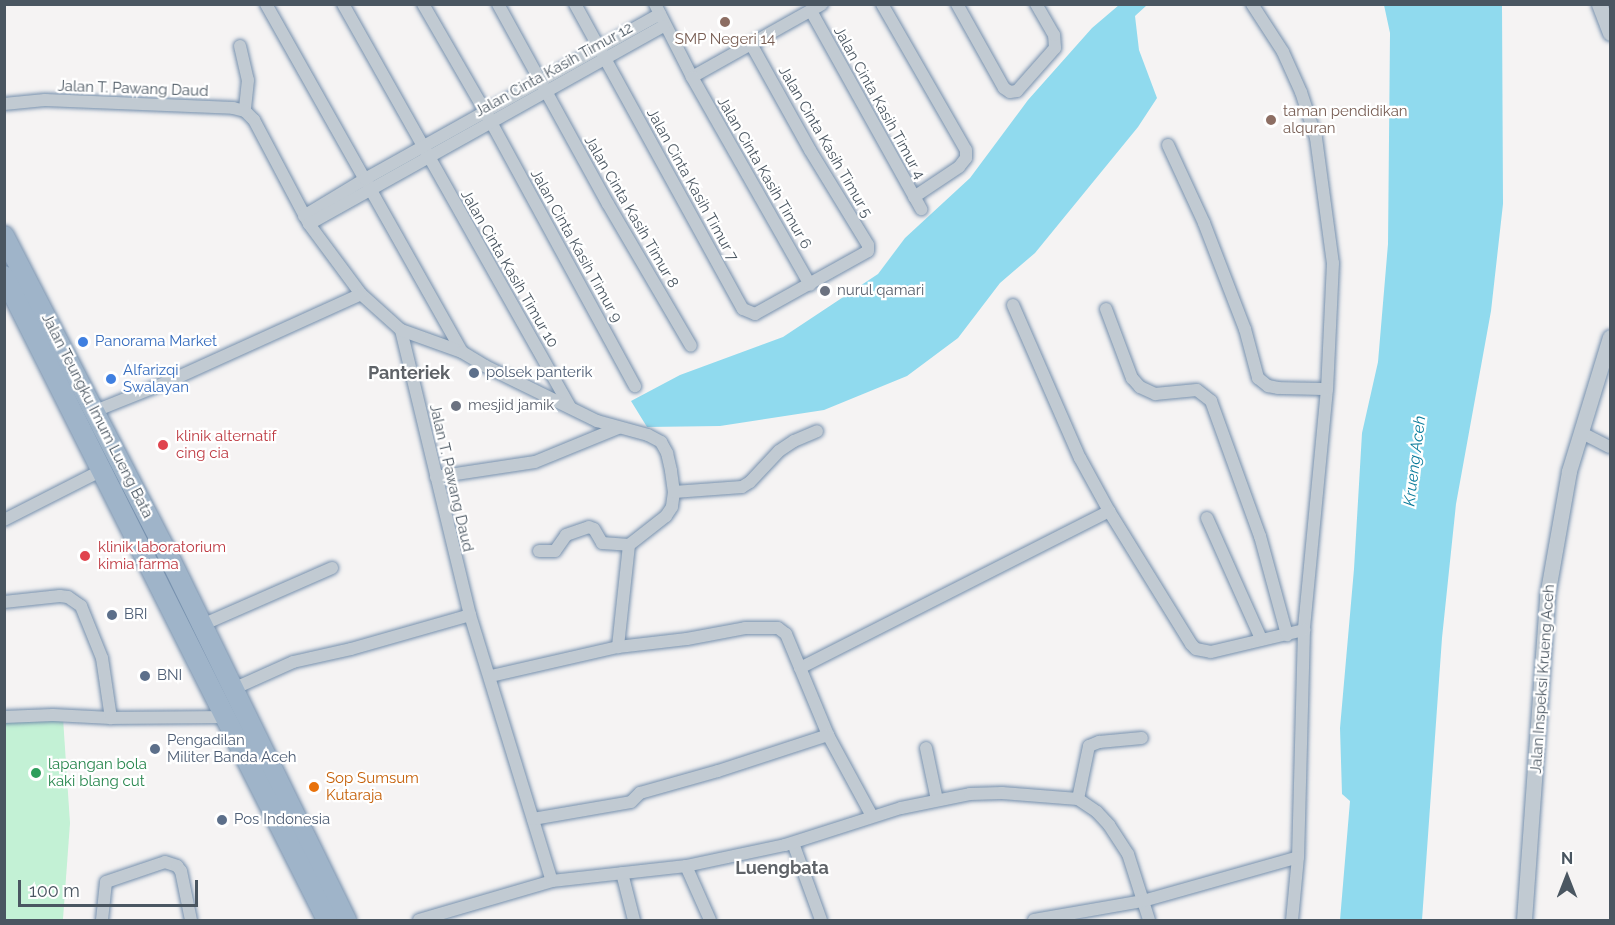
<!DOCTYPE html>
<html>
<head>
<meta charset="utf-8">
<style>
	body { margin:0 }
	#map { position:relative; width:1615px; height:925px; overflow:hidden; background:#f5f3f3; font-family:Raleway,sans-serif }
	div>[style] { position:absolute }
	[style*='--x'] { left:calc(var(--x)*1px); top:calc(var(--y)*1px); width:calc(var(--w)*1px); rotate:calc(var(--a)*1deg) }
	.green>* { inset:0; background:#c3f1d5 }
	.water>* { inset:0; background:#90daee }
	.roads { filter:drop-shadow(0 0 2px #7690ad) drop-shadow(0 0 2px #7690ad) }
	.minor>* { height:12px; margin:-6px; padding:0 6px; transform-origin:6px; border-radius:6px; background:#c1cad2 }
	.tertiary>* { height:15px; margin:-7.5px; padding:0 7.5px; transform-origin:7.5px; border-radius:7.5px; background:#c1cad2 }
	.trunk>* { height:20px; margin:-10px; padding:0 10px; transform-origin:10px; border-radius:10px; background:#9fb4c9 }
	.dots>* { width:16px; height:16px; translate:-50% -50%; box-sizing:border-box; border:3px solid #fff; border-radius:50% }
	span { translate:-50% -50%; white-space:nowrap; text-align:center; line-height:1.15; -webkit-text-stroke:4.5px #fff; paint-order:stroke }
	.education-label { font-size:15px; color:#785e54 }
	.left { translate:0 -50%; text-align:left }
	.street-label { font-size:15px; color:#4a5661 }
	.worship-label { font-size:15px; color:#5b616d }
	.shop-label { font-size:15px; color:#366cbe }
	.service-label { font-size:15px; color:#4e5e75 }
	.health-label { font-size:15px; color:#be3a42 }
	.leisure-label { font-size:15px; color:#27864d }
	.food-label { font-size:15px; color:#c56008 }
	.water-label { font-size:16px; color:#0c7c9b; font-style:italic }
	.quarter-label { font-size:18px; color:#5f6368; font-weight:700 }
	.frame { position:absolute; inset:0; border:6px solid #4a5661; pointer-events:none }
	.north { position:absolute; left:1537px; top:847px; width:60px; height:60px; -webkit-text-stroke:4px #fff; paint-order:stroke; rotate:0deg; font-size:16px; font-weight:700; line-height:24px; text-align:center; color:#4a5661 }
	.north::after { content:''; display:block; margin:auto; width:21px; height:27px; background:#4a5661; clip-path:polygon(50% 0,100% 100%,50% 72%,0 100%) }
	.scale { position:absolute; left:18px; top:880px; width:180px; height:27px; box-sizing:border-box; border:3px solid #4a5661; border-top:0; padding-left:8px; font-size:18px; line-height:21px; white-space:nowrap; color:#4a5661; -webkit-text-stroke:4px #fff; paint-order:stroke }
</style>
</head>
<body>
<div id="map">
	<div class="green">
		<div style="clip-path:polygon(63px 718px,70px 823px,63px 919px,5px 920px,5px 722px)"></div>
	</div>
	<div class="water">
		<div style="clip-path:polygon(1119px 5px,1147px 5px,1135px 16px,1139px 50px,1157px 98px,1138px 127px,1035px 253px,1000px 283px,958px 338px,907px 376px,824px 410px,720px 426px,647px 427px,631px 401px,680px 375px,783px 337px,878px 274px,905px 238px,970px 178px,1028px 100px,1092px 28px)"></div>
		<div style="clip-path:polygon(1384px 5px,1502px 5px,1503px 204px,1491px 311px,1456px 504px,1442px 638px,1422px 920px,1340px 920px,1350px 801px,1342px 794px,1340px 728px,1354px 569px,1362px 433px,1378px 362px,1388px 244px,1390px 33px)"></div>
	</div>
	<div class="roads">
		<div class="minor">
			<div style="--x:266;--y:4;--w:399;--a:60.6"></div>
			<div style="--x:343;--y:4;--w:463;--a:60.6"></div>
			<div style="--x:423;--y:4;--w:136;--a:60"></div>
			<div style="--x:491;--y:122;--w:301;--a:61.4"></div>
			<div style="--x:498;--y:4;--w:228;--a:61.2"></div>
			<div style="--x:608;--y:204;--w:164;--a:59.7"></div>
			<div style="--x:575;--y:4;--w:348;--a:61.2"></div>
			<div style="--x:743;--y:309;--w:13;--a:23"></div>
			<div style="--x:755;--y:314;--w:129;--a:-29.1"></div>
			<div style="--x:868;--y:251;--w:6;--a:-90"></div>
			<div style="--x:868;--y:245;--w:111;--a:-121.4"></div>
			<div style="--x:810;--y:150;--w:121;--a:-119.1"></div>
			<div style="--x:655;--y:4;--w:82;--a:63.1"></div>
			<div style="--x:692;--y:77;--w:149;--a:-29.3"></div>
			<div style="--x:882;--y:4;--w:168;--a:60.1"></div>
			<div style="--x:966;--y:150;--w:8;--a:90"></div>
			<div style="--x:966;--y:158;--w:11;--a:128"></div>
			<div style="--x:959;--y:167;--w:54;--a:146.3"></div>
			<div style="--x:957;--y:4;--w:96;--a:60.8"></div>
			<div style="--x:1004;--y:88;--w:7;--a:34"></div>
			<div style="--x:1010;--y:92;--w:7;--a:-8"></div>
			<div style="--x:1017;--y:91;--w:57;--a:-48.5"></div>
			<div style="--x:1055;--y:48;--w:13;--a:-94"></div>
			<div style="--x:1054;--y:35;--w:36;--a:-120"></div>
			<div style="--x:1252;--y:4;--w:57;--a:57.1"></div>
			<div style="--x:1283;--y:52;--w:44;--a:65.8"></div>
			<div style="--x:1301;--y:92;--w:48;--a:71.9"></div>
			<div style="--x:1316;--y:138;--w:126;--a:82.3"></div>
			<div style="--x:1333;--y:263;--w:126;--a:92.7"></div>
			<div style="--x:1327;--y:389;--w:242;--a:95.5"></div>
			<div style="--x:1304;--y:630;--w:227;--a:91.5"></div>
			<div style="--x:1298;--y:857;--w:63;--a:95.4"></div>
			<div style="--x:811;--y:11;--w:227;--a:60.9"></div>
			<div style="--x:240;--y:46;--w:35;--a:77"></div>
			<div style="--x:248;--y:80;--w:31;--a:96"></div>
			<div style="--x:692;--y:77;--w:239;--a:60.4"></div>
			<div style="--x:4;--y:104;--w:41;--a:-5.6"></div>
			<div style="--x:45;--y:100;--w:188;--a:2.4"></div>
			<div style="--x:233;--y:108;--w:12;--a:14"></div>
			<div style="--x:245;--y:111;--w:13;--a:45"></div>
			<div style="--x:254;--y:120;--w:118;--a:62.1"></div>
			<div style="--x:309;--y:224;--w:87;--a:53.4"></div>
			<div style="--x:361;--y:294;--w:54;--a:42"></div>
			<div style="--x:401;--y:330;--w:293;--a:76.4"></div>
			<div style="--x:470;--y:615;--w:278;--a:72.9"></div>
			<div style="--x:1168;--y:145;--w:86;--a:65.2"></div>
			<div style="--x:1204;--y:223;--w:114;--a:68.9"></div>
			<div style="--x:1245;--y:329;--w:51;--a:75.1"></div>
			<div style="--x:1258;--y:378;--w:13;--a:39"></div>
			<div style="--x:1268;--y:386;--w:10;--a:11"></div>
			<div style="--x:1278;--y:388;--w:49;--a:1.2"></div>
			<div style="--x:304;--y:216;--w:71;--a:-31.2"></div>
			<div style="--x:365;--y:179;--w:338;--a:-29.2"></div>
			<div style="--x:309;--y:224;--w:406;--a:-29.2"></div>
			<div style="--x:1013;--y:305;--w:167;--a:66.4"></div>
			<div style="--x:1080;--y:458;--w:60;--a:61.3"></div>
			<div style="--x:1109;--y:511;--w:156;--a:58.3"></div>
			<div style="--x:1191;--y:644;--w:7;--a:45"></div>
			<div style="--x:1196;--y:649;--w:15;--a:11"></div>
			<div style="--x:1211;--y:652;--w:96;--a:-13.3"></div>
			<div style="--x:1106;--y:309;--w:74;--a:69.4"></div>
			<div style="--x:1132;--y:378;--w:12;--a:48"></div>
			<div style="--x:1140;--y:387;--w:17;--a:25"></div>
			<div style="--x:1155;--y:394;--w:42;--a:-5.4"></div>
			<div style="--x:1197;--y:390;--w:18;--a:38"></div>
			<div style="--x:1211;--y:401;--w:144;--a:70.1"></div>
			<div style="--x:1260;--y:536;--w:103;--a:74.7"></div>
			<div style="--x:401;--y:330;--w:65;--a:19.8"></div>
			<div style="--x:462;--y:352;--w:27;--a:31"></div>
			<div style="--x:485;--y:366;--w:125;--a:26.2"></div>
			<div style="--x:597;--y:421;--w:53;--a:15.4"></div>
			<div style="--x:648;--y:435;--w:15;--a:28"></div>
			<div style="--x:661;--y:442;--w:13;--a:61"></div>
			<div style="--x:667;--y:453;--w:18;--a:77"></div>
			<div style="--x:671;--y:471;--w:21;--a:82"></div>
			<div style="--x:674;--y:492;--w:15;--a:98"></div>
			<div style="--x:672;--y:507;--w:11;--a:124"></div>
			<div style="--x:666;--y:516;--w:47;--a:141.9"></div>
			<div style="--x:629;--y:545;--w:103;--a:96.2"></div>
			<div style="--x:95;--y:411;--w:75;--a:-21.8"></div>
			<div style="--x:165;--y:383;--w:215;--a:-24.4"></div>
			<div style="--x:1582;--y:433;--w:31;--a:27"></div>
			<div style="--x:436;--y:477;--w:100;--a:-8.6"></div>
			<div style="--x:535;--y:462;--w:90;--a:-22.3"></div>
			<div style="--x:674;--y:492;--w:68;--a:-4.2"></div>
			<div style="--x:742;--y:487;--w:9;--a:-32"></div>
			<div style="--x:750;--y:482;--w:42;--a:-46.9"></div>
			<div style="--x:779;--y:451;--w:18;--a:-34"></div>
			<div style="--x:794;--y:441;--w:25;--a:-23"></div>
			<div style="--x:1207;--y:518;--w:133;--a:65.9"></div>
			<div style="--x:4;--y:520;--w:110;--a:-27"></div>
			<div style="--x:539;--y:551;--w:16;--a:0"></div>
			<div style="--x:555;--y:551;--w:19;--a:-55"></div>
			<div style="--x:566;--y:535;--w:24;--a:-19"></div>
			<div style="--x:589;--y:527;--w:5;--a:22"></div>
			<div style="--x:594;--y:529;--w:16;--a:60"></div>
			<div style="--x:602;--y:543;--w:27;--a:4"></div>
			<div style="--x:4;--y:602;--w:56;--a:-6.1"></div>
			<div style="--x:60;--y:596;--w:8;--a:7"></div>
			<div style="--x:68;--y:597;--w:16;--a:35"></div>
			<div style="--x:81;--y:606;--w:56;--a:68"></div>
			<div style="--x:102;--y:658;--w:61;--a:81.5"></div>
			<div style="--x:202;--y:625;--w:142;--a:-23.7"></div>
			<div style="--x:800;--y:668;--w:347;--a:-26.9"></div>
			<div style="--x:491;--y:676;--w:130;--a:-12.9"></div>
			<div style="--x:618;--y:647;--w:69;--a:-6.6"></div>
			<div style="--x:687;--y:639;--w:59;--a:-10.7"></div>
			<div style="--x:745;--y:628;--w:33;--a:0"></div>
			<div style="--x:778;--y:628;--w:10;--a:37"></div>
			<div style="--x:786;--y:634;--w:109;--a:67.4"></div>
			<div style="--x:828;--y:735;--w:92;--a:61.5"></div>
			<div style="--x:233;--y:689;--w:66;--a:-24.2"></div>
			<div style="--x:293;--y:662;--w:59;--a:-12.6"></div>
			<div style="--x:351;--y:649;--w:124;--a:-15.9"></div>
			<div style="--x:4;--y:717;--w:49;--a:-2.3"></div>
			<div style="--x:53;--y:715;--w:58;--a:3"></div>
			<div style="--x:111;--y:718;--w:114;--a:-0.5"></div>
			<div style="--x:926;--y:748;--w:53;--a:78.1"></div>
			<div style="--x:1078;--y:799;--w:54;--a:-78.3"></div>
			<div style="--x:1089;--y:746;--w:11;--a:-22"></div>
			<div style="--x:1099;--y:742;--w:43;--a:-5.3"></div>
			<div style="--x:533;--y:819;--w:99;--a:-9.8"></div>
			<div style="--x:631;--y:802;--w:13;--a:-45"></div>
			<div style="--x:640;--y:793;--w:81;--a:-15.8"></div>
			<div style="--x:718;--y:771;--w:116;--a:-18.1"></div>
			<div style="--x:793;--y:843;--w:82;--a:70"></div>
			<div style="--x:686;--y:866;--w:59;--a:66"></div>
			<div style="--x:622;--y:873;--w:49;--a:75.7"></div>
			<div style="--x:102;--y:920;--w:38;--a:-84"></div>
			<div style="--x:106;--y:882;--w:62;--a:-18.7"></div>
			<div style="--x:165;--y:862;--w:13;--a:18"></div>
			<div style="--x:177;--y:866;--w:6;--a:51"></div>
			<div style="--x:181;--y:871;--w:50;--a:78.5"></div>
			<div style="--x:419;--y:920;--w:139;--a:-16.3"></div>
			<div style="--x:552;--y:881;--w:135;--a:-6.4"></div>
			<div style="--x:686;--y:866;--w:101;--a:-12"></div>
			<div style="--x:785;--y:845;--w:122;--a:-17.7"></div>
			<div style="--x:901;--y:808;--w:70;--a:-11.5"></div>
			<div style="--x:970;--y:794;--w:32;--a:-2"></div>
			<div style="--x:1002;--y:793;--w:76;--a:4.5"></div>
			<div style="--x:1078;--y:799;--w:23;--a:34"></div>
			<div style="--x:1097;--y:812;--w:18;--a:47"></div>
			<div style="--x:1109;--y:825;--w:35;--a:57"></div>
			<div style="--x:1128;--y:854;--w:69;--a:72.3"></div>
			<div style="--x:1034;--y:920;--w:111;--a:-9.9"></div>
			<div style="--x:1143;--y:901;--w:161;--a:-15.8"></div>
		</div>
		<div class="tertiary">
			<div style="--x:1599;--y:4;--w:31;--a:69"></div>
			<div style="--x:1524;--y:920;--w:325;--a:-85.9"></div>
			<div style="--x:1547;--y:596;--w:127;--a:-80"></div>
			<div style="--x:1569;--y:471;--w:140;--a:-73"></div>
		</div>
		<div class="trunk">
			<div style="--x:4;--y:236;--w:363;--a:62.8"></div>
			<div style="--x:170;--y:559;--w:402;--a:64"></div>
			<div style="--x:4;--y:276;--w:720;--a:63.36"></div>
		</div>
	</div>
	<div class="dots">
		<div style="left:725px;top:22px;background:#8d6e63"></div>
		<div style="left:1271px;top:120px;background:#8d6e63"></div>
		<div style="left:825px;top:291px;background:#6b7280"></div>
		<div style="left:83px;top:342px;background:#3f7fe0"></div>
		<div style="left:474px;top:373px;background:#5c6f8a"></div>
		<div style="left:111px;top:379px;background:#3f7fe0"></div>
		<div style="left:456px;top:406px;background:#6b7280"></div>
		<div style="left:163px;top:445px;background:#e0444e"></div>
		<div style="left:85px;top:556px;background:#e0444e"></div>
		<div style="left:112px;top:615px;background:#5c6f8a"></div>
		<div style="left:145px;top:676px;background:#5c6f8a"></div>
		<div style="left:155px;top:749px;background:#5c6f8a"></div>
		<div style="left:36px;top:773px;background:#2e9e5b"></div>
		<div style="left:314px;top:787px;background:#e8710a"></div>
		<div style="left:222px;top:820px;background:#5c6f8a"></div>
	</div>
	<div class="education-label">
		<span style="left:725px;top:40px">SMP Negeri 14</span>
		<span class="left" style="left:1283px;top:120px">taman pendidikan<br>alquran</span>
	</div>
	<div class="street-label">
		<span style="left:554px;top:70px;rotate:-29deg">Jalan Cinta Kasih Timur 12</span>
		<span style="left:133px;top:89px;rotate:2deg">Jalan T. Pawang Daud</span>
		<span style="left:879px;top:103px;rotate:61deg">Jalan Cinta Kasih Timur 4</span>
		<span style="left:825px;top:142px;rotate:60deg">Jalan Cinta Kasih Timur 5</span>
		<span style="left:764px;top:173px;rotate:60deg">Jalan Cinta Kasih Timur 6</span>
		<span style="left:692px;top:185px;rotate:61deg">Jalan Cinta Kasih Timur 7</span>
		<span style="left:631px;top:212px;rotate:60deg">Jalan Cinta Kasih Timur 8</span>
		<span style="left:576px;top:246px;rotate:61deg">Jalan Cinta Kasih Timur 9</span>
		<span style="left:509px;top:269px;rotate:60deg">Jalan Cinta Kasih Timur 10</span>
		<span style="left:97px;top:416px;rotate:63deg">Jalan Teungku Imum Lueng Bata</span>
		<span style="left:451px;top:478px;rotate:77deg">Jalan T. Pawang Daud</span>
		<span style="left:1543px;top:679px;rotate:-86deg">Jalan Inspeksi Krueng Aceh</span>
	</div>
	<div class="worship-label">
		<span class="left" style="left:837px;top:291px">nurul qamari</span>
		<span class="left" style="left:468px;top:406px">mesjid jamik</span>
	</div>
	<div class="shop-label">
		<span class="left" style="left:95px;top:342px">Panorama Market</span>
		<span class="left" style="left:123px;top:379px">Alfarizqi<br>Swalayan</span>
	</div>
	<div class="service-label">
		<span class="left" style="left:486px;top:373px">polsek panterik</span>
		<span class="left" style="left:124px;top:615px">BRI</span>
		<span class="left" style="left:157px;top:676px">BNI</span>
		<span class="left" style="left:167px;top:749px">Pengadilan<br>Militer Banda Aceh</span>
		<span class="left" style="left:234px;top:820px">Pos Indonesia</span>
	</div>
	<div class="health-label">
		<span class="left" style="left:176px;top:445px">klinik alternatif<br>cing cia</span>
		<span class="left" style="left:98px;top:556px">klinik laboratorium<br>kimia farma</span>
	</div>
	<div class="leisure-label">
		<span class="left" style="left:48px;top:773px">lapangan bola<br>kaki blang cut</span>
	</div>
	<div class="food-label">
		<span class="left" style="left:326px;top:787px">Sop Sumsum<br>Kutaraja</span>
	</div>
	<div class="water-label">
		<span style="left:1415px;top:461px;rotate:-83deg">Krueng Aceh</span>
	</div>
	<div class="quarter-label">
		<span style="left:409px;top:373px">Panteriek</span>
		<span style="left:782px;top:868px">Luengbata</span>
	</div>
	<div class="frame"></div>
	<div class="north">N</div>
	<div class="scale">100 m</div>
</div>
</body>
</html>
